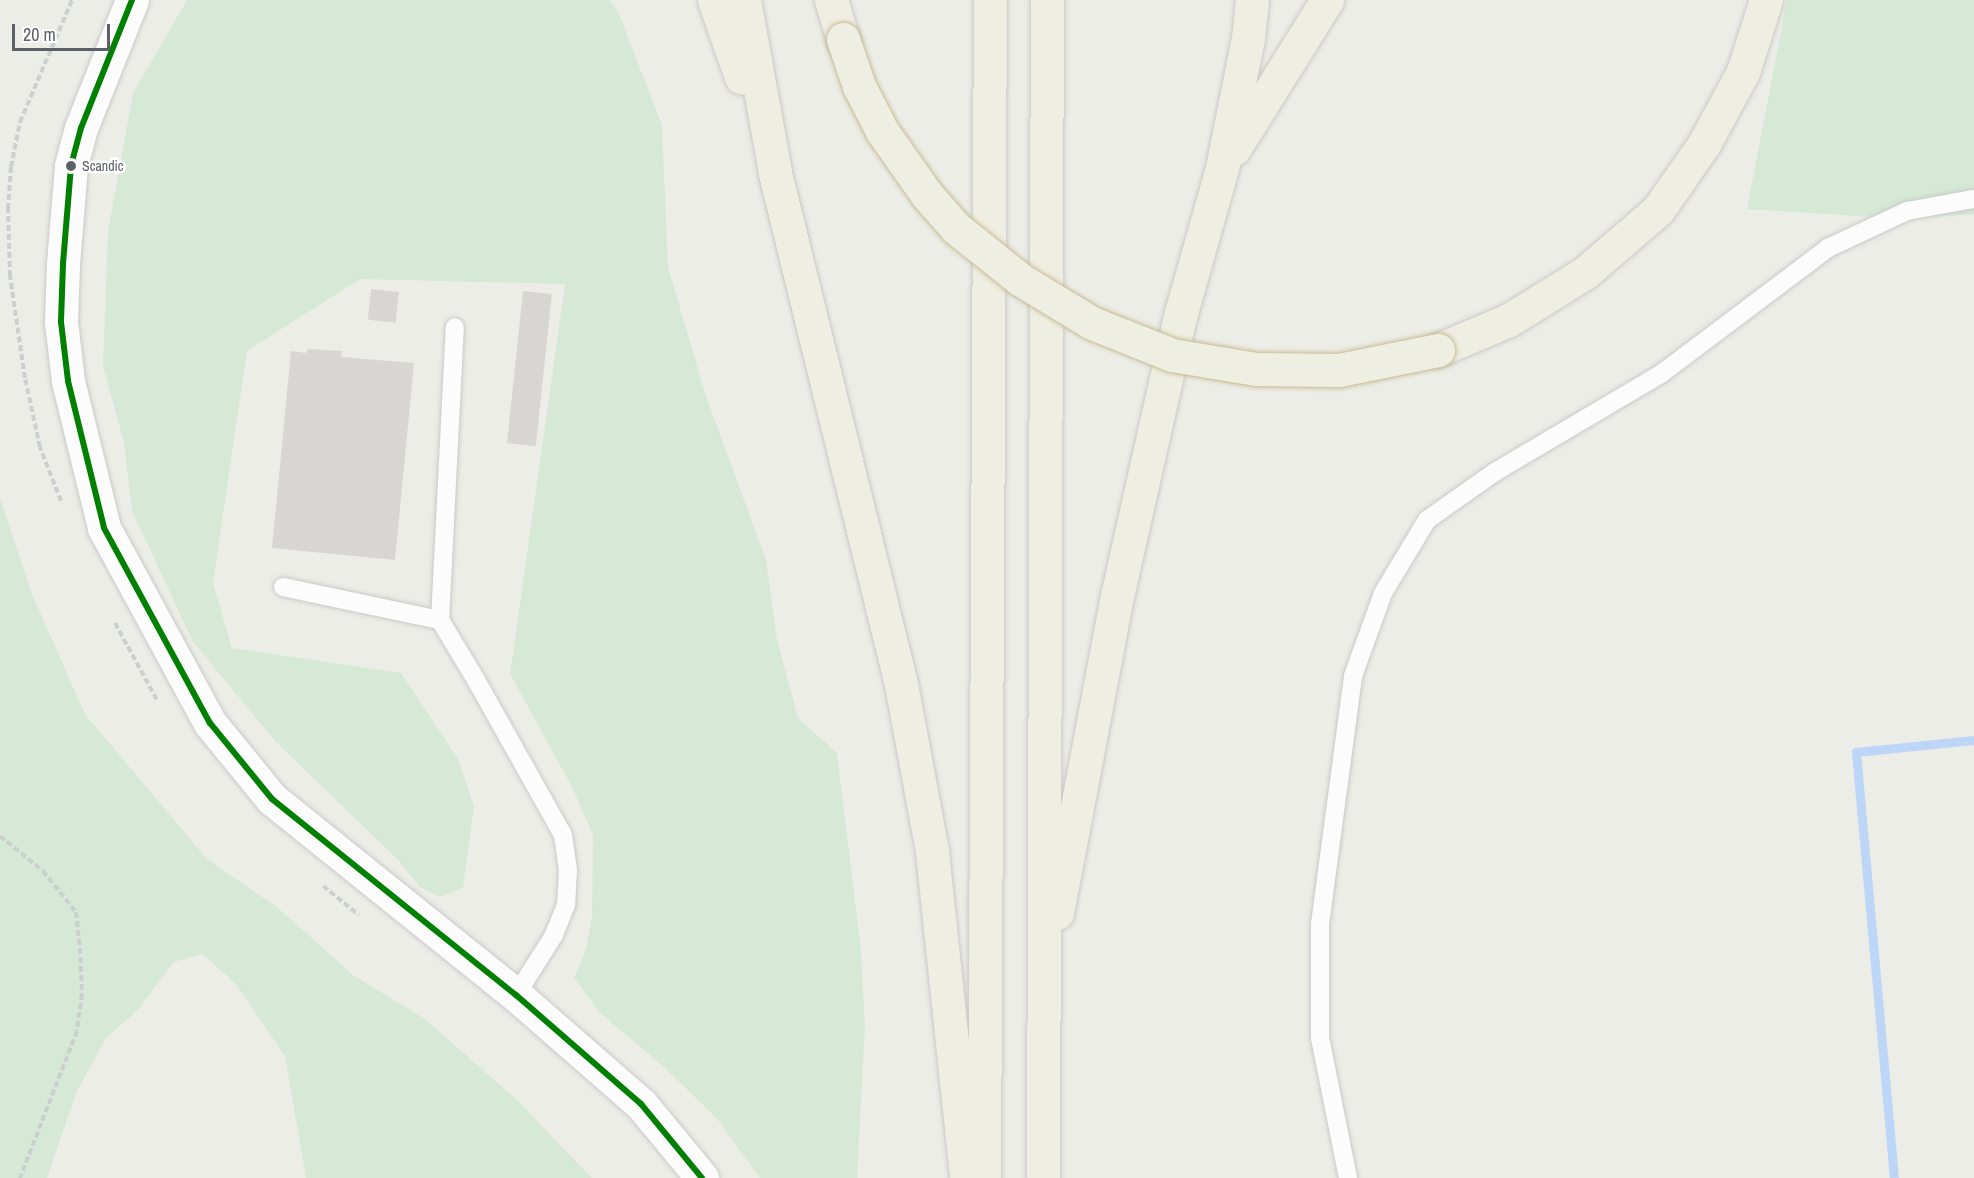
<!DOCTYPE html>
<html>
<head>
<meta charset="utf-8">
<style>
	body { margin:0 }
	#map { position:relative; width:1974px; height:1178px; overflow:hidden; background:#edede8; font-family:"Archivo Narrow",sans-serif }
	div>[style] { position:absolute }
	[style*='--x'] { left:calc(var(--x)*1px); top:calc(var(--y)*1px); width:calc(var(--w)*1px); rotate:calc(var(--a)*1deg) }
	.green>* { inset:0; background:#d6e9d6 }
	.stream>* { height:9px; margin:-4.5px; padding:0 4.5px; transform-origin:4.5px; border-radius:4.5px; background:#bdd6f7 }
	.building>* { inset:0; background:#d7d6d3; transform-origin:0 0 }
	.path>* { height:4px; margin-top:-2px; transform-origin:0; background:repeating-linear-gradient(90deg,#cbcfce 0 6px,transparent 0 9px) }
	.roads { filter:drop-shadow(0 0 2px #c9cac8) drop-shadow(0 0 2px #c9cac8) }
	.lane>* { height:18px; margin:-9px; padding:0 9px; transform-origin:9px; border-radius:9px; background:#fcfcfc }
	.secondary>* { height:33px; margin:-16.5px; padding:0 16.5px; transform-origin:16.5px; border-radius:16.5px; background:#fcfcfc }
	.highway>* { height:33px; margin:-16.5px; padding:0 16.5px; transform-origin:16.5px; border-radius:16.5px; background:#efeee2 }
	.bridges { filter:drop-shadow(0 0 2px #c5bd95) drop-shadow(0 0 2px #c5bd95) }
	.highway-bridge>* { height:33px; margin:-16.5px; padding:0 16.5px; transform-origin:16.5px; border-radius:16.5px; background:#efeee2 }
	.bus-1>* { height:6px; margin:-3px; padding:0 3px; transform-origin:3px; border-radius:3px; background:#008000 }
	.dots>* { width:16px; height:16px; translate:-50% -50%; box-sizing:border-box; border:3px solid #fff; border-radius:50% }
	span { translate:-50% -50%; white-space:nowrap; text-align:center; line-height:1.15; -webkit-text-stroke:5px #fff; paint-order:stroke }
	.bus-label { font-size:14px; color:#5d6066 }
	.left { translate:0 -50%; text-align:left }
	.scale { position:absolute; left:12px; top:24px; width:98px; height:27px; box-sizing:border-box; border:3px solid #5d6066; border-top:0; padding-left:8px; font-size:18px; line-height:21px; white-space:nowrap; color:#5d6066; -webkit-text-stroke:4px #fff; paint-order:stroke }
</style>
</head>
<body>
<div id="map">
	<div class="green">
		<div style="clip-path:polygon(187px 0,610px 0,619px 14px,662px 125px,668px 267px,705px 393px,766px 560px,777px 639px,798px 718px,837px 753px,861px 950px,865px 1028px,857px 1178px,760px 1178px,718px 1120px,664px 1067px,600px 1013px,574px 978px,586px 949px,592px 916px,593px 835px,572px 787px,510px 674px,565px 284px,360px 279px,247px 351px,213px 583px,232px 648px,401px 673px,458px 759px,474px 806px,463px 888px,440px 897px,420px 887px,398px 860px,276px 742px,193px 642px,132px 511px,124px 443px,103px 366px,108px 231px,133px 93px)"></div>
		<div style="clip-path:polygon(1787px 0,1974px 0,1974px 214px,1905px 219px,1747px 209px)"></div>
		<div style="clip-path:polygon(0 498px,32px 594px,85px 714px,207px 859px,277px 907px,353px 975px,425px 1019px,517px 1100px,592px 1178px,306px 1178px,285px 1056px,235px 983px,202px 954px,174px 962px,138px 1010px,106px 1038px,77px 1091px,47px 1178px,0 1178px)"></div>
	</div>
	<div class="stream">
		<div style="--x:1894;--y:1178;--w:428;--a:-95.1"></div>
		<div style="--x:1856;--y:752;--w:119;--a:-5.8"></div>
	</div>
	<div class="building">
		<div style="left:371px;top:289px;width:28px;height:31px;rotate:6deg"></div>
		<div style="left:523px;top:291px;width:29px;height:153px;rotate:6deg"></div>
		<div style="clip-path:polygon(308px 349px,342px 351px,341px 357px,414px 363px,395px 560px,272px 548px,291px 351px,306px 353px)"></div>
	</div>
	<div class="path">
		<div style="--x:61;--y:501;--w:58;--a:-111.3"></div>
		<div style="--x:40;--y:447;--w:71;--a:-102.3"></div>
		<div style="--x:25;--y:378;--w:103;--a:-98.4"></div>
		<div style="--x:10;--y:276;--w:67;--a:-91.7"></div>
		<div style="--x:8;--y:209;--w:42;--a:-85.9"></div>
		<div style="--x:11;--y:167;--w:46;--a:-78.7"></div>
		<div style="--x:20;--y:122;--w:133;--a:-66.9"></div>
		<div style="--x:115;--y:623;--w:88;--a:61.4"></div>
		<div style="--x:0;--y:836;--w:55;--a:39.1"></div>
		<div style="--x:43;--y:871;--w:53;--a:51.2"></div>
		<div style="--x:76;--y:912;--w:36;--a:84"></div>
		<div style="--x:80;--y:948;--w:46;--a:87.5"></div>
		<div style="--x:82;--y:994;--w:37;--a:98"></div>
		<div style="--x:77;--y:1031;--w:158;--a:111.2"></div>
		<div style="--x:323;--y:886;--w:46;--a:38.9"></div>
	</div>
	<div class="roads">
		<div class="lane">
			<div style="--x:283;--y:587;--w:160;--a:11.9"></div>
			<div style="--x:440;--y:620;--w:70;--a:59"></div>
			<div style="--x:476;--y:680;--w:178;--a:60.7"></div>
			<div style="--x:563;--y:835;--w:35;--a:82"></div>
			<div style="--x:568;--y:870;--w:35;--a:93"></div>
			<div style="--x:566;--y:905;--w:32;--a:112"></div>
			<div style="--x:554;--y:935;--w:71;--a:122.3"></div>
			<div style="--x:440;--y:620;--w:293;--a:-87.1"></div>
			<div style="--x:1348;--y:1178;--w:143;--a:-101.3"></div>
			<div style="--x:1320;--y:1038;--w:114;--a:-90"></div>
			<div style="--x:1320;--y:924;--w:250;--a:-82.4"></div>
			<div style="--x:1353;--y:676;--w:88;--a:-70.1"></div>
			<div style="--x:1383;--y:593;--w:85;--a:-58.9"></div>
			<div style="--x:1427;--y:520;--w:83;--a:-35.2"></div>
			<div style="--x:1495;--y:472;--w:193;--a:-30.6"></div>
			<div style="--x:1661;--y:374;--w:209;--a:-37"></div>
			<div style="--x:1828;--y:248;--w:87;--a:-25.1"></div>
			<div style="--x:1907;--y:211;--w:68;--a:-10.2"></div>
		</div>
		<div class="secondary">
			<div style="--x:132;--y:0;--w:138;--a:111.7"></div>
			<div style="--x:81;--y:128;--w:39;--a:105"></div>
			<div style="--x:71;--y:166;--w:98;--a:94.7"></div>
			<div style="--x:63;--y:264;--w:58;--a:92"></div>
			<div style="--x:61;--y:322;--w:59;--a:83.2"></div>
			<div style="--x:68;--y:381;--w:151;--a:76.2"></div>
			<div style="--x:104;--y:528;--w:222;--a:61.5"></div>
			<div style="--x:210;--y:723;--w:98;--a:50.8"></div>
			<div style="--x:272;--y:799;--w:313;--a:38.8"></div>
			<div style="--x:516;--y:995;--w:166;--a:41.1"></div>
			<div style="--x:641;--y:1104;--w:96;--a:50.5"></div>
		</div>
		<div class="highway">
			<div style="--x:714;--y:0;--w:82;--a:70.7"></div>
			<div style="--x:744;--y:0;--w:176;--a:79.8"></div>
			<div style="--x:775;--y:173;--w:526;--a:76.15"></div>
			<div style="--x:901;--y:684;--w:171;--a:79.5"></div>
			<div style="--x:932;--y:852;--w:328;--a:84"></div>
			<div style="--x:831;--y:0;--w:41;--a:72.9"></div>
			<div style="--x:1234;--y:149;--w:176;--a:-58"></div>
			<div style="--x:1438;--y:350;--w:77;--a:-22.9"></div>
			<div style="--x:1509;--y:320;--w:91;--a:-31.9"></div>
			<div style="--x:1586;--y:272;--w:95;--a:-40.7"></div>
			<div style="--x:1658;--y:210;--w:80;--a:-55.1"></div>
			<div style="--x:1704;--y:144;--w:82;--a:-61.6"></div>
			<div style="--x:1743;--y:72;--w:76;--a:-72.3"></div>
			<div style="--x:1057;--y:913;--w:323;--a:-79.3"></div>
			<div style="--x:1117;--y:596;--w:290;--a:-77.3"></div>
			<div style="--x:1181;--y:313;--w:151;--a:-74.2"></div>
			<div style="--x:1222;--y:168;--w:133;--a:-78.7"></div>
			<div style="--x:1248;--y:38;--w:38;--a:-84"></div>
			<div style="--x:984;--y:1178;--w:1178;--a:-89.71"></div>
			<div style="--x:1043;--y:1178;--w:1178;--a:-89.81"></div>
		</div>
	</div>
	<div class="bridges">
		<div class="highway-bridge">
			<div style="--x:843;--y:39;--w:50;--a:71.2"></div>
			<div style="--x:859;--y:86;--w:51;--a:62.9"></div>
			<div style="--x:882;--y:131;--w:78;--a:54.9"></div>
			<div style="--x:927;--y:195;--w:44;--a:48.7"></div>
			<div style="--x:956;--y:228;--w:83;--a:38.7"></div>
			<div style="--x:1021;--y:280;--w:83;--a:31.2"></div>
			<div style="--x:1092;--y:323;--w:86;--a:21.8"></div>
			<div style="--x:1172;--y:355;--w:85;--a:9.5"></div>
			<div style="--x:1256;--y:369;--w:83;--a:0.7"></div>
			<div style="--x:1339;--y:370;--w:101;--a:-11.4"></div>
		</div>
	</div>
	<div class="bus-1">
		<div style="--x:132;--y:0;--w:138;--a:111.7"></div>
		<div style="--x:81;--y:128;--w:39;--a:105"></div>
		<div style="--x:71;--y:166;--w:98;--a:94.7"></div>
		<div style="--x:63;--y:264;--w:58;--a:92"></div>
		<div style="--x:61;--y:322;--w:59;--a:83.2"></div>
		<div style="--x:68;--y:381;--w:151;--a:76.2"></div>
		<div style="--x:104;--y:528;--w:222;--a:61.5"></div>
		<div style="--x:210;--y:723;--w:98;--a:50.8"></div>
		<div style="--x:272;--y:799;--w:313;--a:38.8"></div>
		<div style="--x:516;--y:995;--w:166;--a:41.1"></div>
		<div style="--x:641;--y:1104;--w:96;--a:50.5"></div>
	</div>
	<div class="dots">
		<div style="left:71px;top:166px;background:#5d6066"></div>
	</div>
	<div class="bus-label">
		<span class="left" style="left:82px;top:166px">Scandic</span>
	</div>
	<div class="scale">20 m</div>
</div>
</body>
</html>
